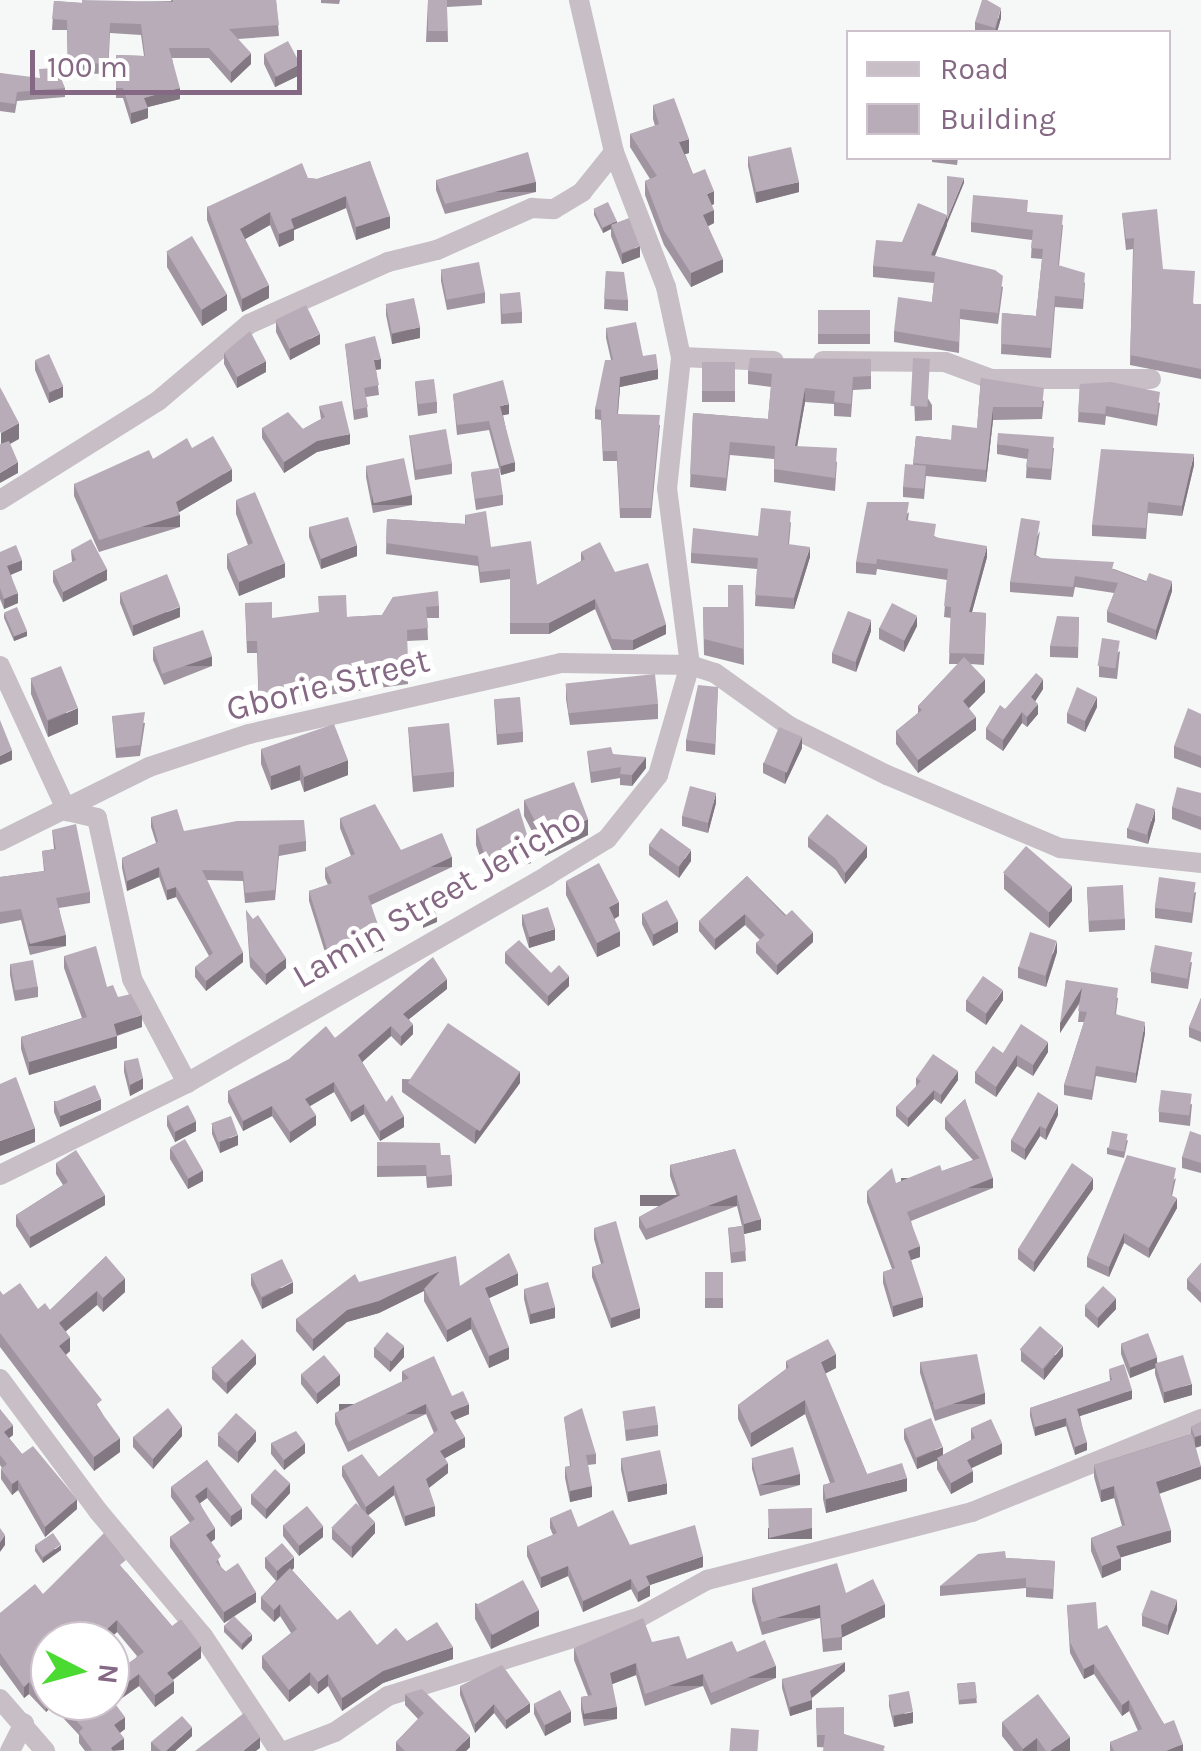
<!DOCTYPE html>
<html>
<head>
<meta charset="utf-8">
<style>
	body { margin:0 }
	#map { position:relative; width:1201px; height:1751px; overflow:hidden; background:#f5f8f7; font-family:Karla,sans-serif }
	div>[style] { position:absolute }
	[style*='--x'] { left:calc(var(--x)*1px); top:calc(var(--y)*1px); width:calc(var(--w)*1px); rotate:calc(var(--a)*1deg) }
	.street>* { height:20px; margin:-10px; padding:0 10px; transform-origin:10px; border-radius:10px; background:#c7bec6 }
	.wall>* { inset:0; background:#9f949f; transform-origin:0 0 }
	.shaded-wall>* { inset:0; background:#827882; transform-origin:0 0 }
	.building>* { inset:0; background:#b9acb9; transform-origin:0 0 }
	span { translate:-50% -50%; white-space:nowrap; text-align:center; line-height:1.15; -webkit-text-stroke:10px #fff; paint-order:stroke }
	.street-label { font-size:35px; color:#856883 }
	.legend { position:absolute; left:846px; top:30px; width:325px; height:130px; box-sizing:border-box; background:#fff; border:2px solid #cec3cd; margin:0; padding:12px 18px; list-style:none; font-size:30px; color:#856883 }
	.legend li { display:flex; align-items:center; gap:20px; height:50px }
	.legend b { width:50px; border:2px solid #cec3cd }
	.north { position:absolute; left:30px; top:1621px; width:100px; height:100px; box-sizing:border-box; background:#fff; border:2px solid #cec3cd; border-radius:50%; rotate:96deg; font-size:28px; font-weight:700; line-height:40px; text-align:center; color:#856883 }
	.north::after { content:''; display:block; margin:auto; width:35px; height:45px; background:#4bda32; clip-path:polygon(50% 0,100% 100%,50% 72%,0 100%) }
	.scale { position:absolute; left:30px; top:50px; width:272px; height:45px; box-sizing:border-box; border:5px solid #856883; border-top:0; padding-left:12px; font-size:30px; line-height:35px; white-space:nowrap; color:#856883; -webkit-text-stroke:8px #fff; paint-order:stroke }
</style>
</head>
<body>
<div id="map">
	<div class="street">
		<div style="--x:681;--y:357;--w:93;--a:2.5"></div>
		<div style="--x:823;--y:361;--w:122;--a:0.5"></div>
		<div style="--x:945;--y:362;--w:49;--a:20.3"></div>
		<div style="--x:991;--y:379;--w:160;--a:0"></div>
		<div style="--x:0;--y:500;--w:186;--a:-32.1"></div>
		<div style="--x:158;--y:401;--w:119;--a:-40.2"></div>
		<div style="--x:249;--y:324;--w:152;--a:-24"></div>
		<div style="--x:388;--y:262;--w:50;--a:-13.8"></div>
		<div style="--x:437;--y:250;--w:104;--a:-23.9"></div>
		<div style="--x:532;--y:208;--w:22;--a:3"></div>
		<div style="--x:554;--y:209;--w:33;--a:-31"></div>
		<div style="--x:582;--y:192;--w:51;--a:-51.3"></div>
		<div style="--x:0;--y:666;--w:160;--a:65.2"></div>
		<div style="--x:67;--y:811;--w:31;--a:13"></div>
		<div style="--x:97;--y:818;--w:165;--a:77.7"></div>
		<div style="--x:132;--y:979;--w:118;--a:62.1"></div>
		<div style="--x:0;--y:841;--w:166;--a:-26.4"></div>
		<div style="--x:149;--y:767;--w:105;--a:-18.3"></div>
		<div style="--x:249;--y:734;--w:320;--a:-12.8"></div>
		<div style="--x:561;--y:663;--w:129;--a:0.9"></div>
		<div style="--x:690;--y:665;--w:26;--a:18"></div>
		<div style="--x:715;--y:673;--w:91;--a:35.6"></div>
		<div style="--x:789;--y:726;--w:110;--a:26.6"></div>
		<div style="--x:887;--y:775;--w:188;--a:22.9"></div>
		<div style="--x:1060;--y:848;--w:142;--a:6.1"></div>
		<div style="--x:0;--y:1175;--w:208;--a:-26.2"></div>
		<div style="--x:187;--y:1083;--w:417;--a:-29.9"></div>
		<div style="--x:548;--y:875;--w:69;--a:-31.4"></div>
		<div style="--x:607;--y:839;--w:82;--a:-51.4"></div>
		<div style="--x:658;--y:775;--w:115;--a:-73.8"></div>
		<div style="--x:690;--y:665;--w:177;--a:-97.4"></div>
		<div style="--x:667;--y:489;--w:133;--a:-83.9"></div>
		<div style="--x:681;--y:357;--w:72;--a:-102.1"></div>
		<div style="--x:666;--y:287;--w:145;--a:-111.1"></div>
		<div style="--x:614;--y:152;--w:156;--a:-103"></div>
		<div style="--x:0;--y:1379;--w:164;--a:53.4"></div>
		<div style="--x:98;--y:1511;--w:163;--a:50"></div>
		<div style="--x:203;--y:1636;--w:138;--a:56.5"></div>
		<div style="--x:0;--y:1699;--w:69;--a:49.1"></div>
		<div style="--x:10;--y:1751;--w:31;--a:-63"></div>
		<div style="--x:285;--y:1751;--w:53;--a:-20.8"></div>
		<div style="--x:335;--y:1732;--w:64;--a:-34.2"></div>
		<div style="--x:388;--y:1696;--w:264;--a:-17.4"></div>
		<div style="--x:640;--y:1617;--w:77;--a:-28.9"></div>
		<div style="--x:707;--y:1580;--w:274;--a:-14.4"></div>
		<div style="--x:972;--y:1512;--w:247;--a:-22.1"></div>
	</div>
	<div class="wall">
		<div style="clip-path:polygon(171px 0,276px 0,279px 36px,238px 39px,251px 64px,231px 83px,209px 58px,172px 58px,180px 99px,148px 107px,148px 118px,131px 124px,123px 98px,116px 98px,116px 55px,144px 56px,141px 35px,110px 33px,108px 74px,68px 73px,67px 30px,52px 30px,54px 1px,82px 3px,171px 1px)"></div>
		<div style="clip-path:polygon(321px 0,340px 0,339px 4px,321px 3px)"></div>
		<div style="clip-path:polygon(428px 0,482px 0,482px 5px,447px 7px,448px 42px,426px 42px)"></div>
		<div style="clip-path:polygon(1001px 18px,997px 32px,975px 32px,975px 22px)"></div>
		<div style="clip-path:polygon(264px 54px,300px 75px,275px 87px,264px 64px)"></div>
		<div style="clip-path:polygon(0 73px,65px 88px,65px 97px,17px 101px,15px 113px,0 111px)"></div>
		<div style="clip-path:polygon(653px 105px,689px 153px,685px 154px,693px 174px,714px 204px,712px 205px,714px 223px,708px 226px,723px 272px,691px 287px,664px 245px,645px 195px,645px 181px,650px 179px,630px 147px,630px 134px,655px 126px,653px 119px)"></div>
		<div style="clip-path:polygon(748px 156px,799px 192px,756px 203px,748px 166px)"></div>
		<div style="clip-path:polygon(932px 158px,958px 158px,957px 165px,932px 162px)"></div>
		<div style="clip-path:polygon(370px 161px,390px 228px,356px 240px,346px 208px,294px 230px,294px 240px,279px 247px,270px 225px,245px 239px,269px 298px,242px 312px,207px 220px,207px 207px,308px 178px,317px 179px)"></div>
		<div style="clip-path:polygon(436px 180px,536px 192px,445px 214px,436px 190px)"></div>
		<div style="clip-path:polygon(594px 209px,617px 223px,640px 257px,622px 264px,611px 236px,611px 229px,603px 233px,594px 215px)"></div>
		<div style="clip-path:polygon(1028px 212px,1063px 225px,1059px 266px,1085px 283px,1083px 309px,1055px 307px,1051px 358px,1001px 354px,1002px 313px,1036px 316px,1042px 259px,1031px 258px,1032px 240px,971px 232px,971px 222px)"></div>
		<div style="clip-path:polygon(1122px 213px,1163px 269px,1194px 304px,1201px 304px,1201px 379px,1130px 365px,1133px 249px,1126px 250px)"></div>
		<div style="clip-path:polygon(947px 225px,935px 256px,1003px 287px,998px 324px,960px 319px,959px 353px,894px 342px,894px 331px,932px 302px,934px 283px,873px 277px,873px 266px,902px 242px)"></div>
		<div style="clip-path:polygon(167px 252px,227px 310px,202px 326px,167px 267px)"></div>
		<div style="clip-path:polygon(441px 270px,485px 292px,485px 303px,447px 310px,441px 281px)"></div>
		<div style="clip-path:polygon(606px 271px,628px 300px,628px 311px,604px 309px)"></div>
		<div style="clip-path:polygon(500px 293px,522px 312px,522px 323px,501px 324px)"></div>
		<div style="clip-path:polygon(386px 304px,420px 338px,392px 344px,386px 315px)"></div>
		<div style="left:818px;top:310px;width:52px;height:34px"></div>
		<div style="clip-path:polygon(276px 321px,320px 344px,290px 360px,276px 332px)"></div>
		<div style="clip-path:polygon(606px 328px,643px 356px,658px 379px,620px 387px,618px 414px,660px 425px,651px 518px,620px 518px,617px 461px,603px 461px,601px 420px,595px 419px,595px 409px,611px 360px,606px 338px)"></div>
		<div style="clip-path:polygon(345px 344px,381px 369px,376px 370px,379px 395px,366px 397px,368px 417px,354px 420px)"></div>
		<div style="clip-path:polygon(224px 353px,266px 372px,237px 388px,224px 364px)"></div>
		<div style="clip-path:polygon(871px 359px,871px 389px,853px 390px,851px 417px,834px 416px,834px 404px,805px 402px,797px 446px,837px 462px,835px 491px,774px 482px,774px 459px,730px 455px,726px 491px,690px 487px,693px 413px,768px 419px,771px 387px,748px 384px,748px 371px)"></div>
		<div style="clip-path:polygon(35px 360px,63px 397px,49px 403px,35px 370px)"></div>
		<div style="left:702px;top:362px;width:33px;height:40px"></div>
		<div style="clip-path:polygon(913px 374px,932px 405px,932px 420px,915px 421px)"></div>
		<div style="clip-path:polygon(981px 378px,1044px 401px,1042px 419px,993px 420px,986px 482px,926px 476px,924px 499px,903px 497px,903px 487px,913px 465px,916px 436px,951px 440px,977px 428px)"></div>
		<div style="clip-path:polygon(415px 382px,437px 402px,437px 413px,418px 416px)"></div>
		<div style="clip-path:polygon(1080px 384px,1160px 403px,1157px 426px,1106px 416px,1105px 425px,1078px 422px)"></div>
		<div style="clip-path:polygon(453px 394px,509px 414px,503px 415px,515px 471px,501px 475px,489px 430px,457px 435px)"></div>
		<div style="clip-path:polygon(319px 406px,350px 444px,317px 452px,284px 473px,262px 438px,262px 428px,303px 429px,321px 419px)"></div>
		<div style="clip-path:polygon(409px 435px,452px 463px,452px 474px,415px 480px)"></div>
		<div style="clip-path:polygon(997px 444px,1054px 448px,1051px 480px,1026px 478px,1027px 459px,997px 454px)"></div>
		<div style="clip-path:polygon(192px 448px,232px 481px,179px 512px,180px 527px,99px 552px,74px 496px,74px 484px,153px 459px)"></div>
		<div style="clip-path:polygon(1194px 465px,1182px 516px,1148px 513px,1146px 539px,1092px 536px,1092px 525px)"></div>
		<div style="clip-path:polygon(366px 466px,412px 505px,373px 513px,366px 477px)"></div>
		<div style="clip-path:polygon(471px 473px,503px 495px,503px 505px,476px 510px)"></div>
		<div style="clip-path:polygon(236px 500px,285px 577px,239px 596px,227px 568px,227px 554px,248px 545px,236px 514px)"></div>
		<div style="clip-path:polygon(909px 512px,908px 520px,936px 537px,987px 557px,972px 612px,986px 613px,984px 665px,971px 664px,985px 692px,969px 708px,976px 730px,918px 773px,896px 744px,896px 731px,918px 713px,918px 706px,958px 664px,949px 664px,951px 618px,944px 617px,947px 580px,877px 569px,876px 575px,856px 573px,856px 562px)"></div>
		<div style="clip-path:polygon(465px 515px,491px 547px,537px 585px,581px 561px,581px 552px,615px 572px,666px 634px,633px 650px,612px 650px,595px 609px,549px 634px,510px 634px,510px 579px,480px 583px,478px 566px,386px 554px,387px 519px,465px 524px)"></div>
		<div style="clip-path:polygon(791px 522px,789px 545px,810px 557px,794px 609px,755px 606px,757px 569px,691px 563px,691px 553px,758px 536px)"></div>
		<div style="clip-path:polygon(309px 527px,357px 556px,321px 569px,309px 537px)"></div>
		<div style="clip-path:polygon(1040px 531px,1036px 555px,1041px 558px,1114px 569px,1172px 591px,1156px 640px,1107px 622px,1107px 611px,1114px 593px,1075px 587px,1073px 597px,1010px 592px,1010px 582px)"></div>
		<div style="clip-path:polygon(71px 550px,107px 580px,63px 602px,53px 582px,53px 571px,72px 562px)"></div>
		<div style="clip-path:polygon(0 552px,22px 570px,11px 575px,18px 603px,4px 609px,0 599px)"></div>
		<div style="clip-path:polygon(743px 585px,744px 665px,704px 655px,703px 607px,728px 607px)"></div>
		<div style="clip-path:polygon(120px 593px,180px 617px,133px 636px,120px 603px)"></div>
		<div style="clip-path:polygon(393px 597px,439px 606px,439px 618px,427px 618px,428px 640px,407px 641px,408px 684px,306px 698px,305px 707px,259px 710px,257px 653px,247px 653px,245px 603px,272px 618px,347px 617px,382px 615px)"></div>
		<div style="clip-path:polygon(4px 613px,27px 636px,14px 641px,4px 618px)"></div>
		<div style="clip-path:polygon(1079px 617px,1078px 658px,1050px 657px,1050px 646px)"></div>
		<div style="clip-path:polygon(917px 626px,904px 652px,879px 639px,879px 628px)"></div>
		<div style="clip-path:polygon(871px 631px,856px 672px,832px 663px,832px 653px)"></div>
		<div style="clip-path:polygon(153px 649px,212px 666px,164px 685px,153px 660px)"></div>
		<div style="clip-path:polygon(1120px 651px,1117px 679px,1099px 677px,1099px 666px)"></div>
		<div style="clip-path:polygon(31px 679px,78px 724px,48px 737px,31px 694px)"></div>
		<div style="clip-path:polygon(566px 684px,658px 704px,658px 719px,570px 725px,566px 699px)"></div>
		<div style="clip-path:polygon(718px 687px,715px 755px,686px 751px,686px 740px)"></div>
		<div style="clip-path:polygon(1043px 689px,1035px 701px,1038px 714px,1027px 727px,1022px 723px,1003px 751px,986px 739px,986px 728px,1005px 709px)"></div>
		<div style="clip-path:polygon(494px 699px,523px 732px,523px 742px,497px 745px)"></div>
		<div style="clip-path:polygon(1097px 707px,1085px 732px,1067px 723px,1067px 713px)"></div>
		<div style="clip-path:polygon(1201px 714px,1201px 768px,1174px 758px,1174px 746px)"></div>
		<div style="clip-path:polygon(112px 716px,145px 723px,140px 756px,116px 758px)"></div>
		<div style="clip-path:polygon(408px 727px,454px 772px,454px 787px,413px 792px)"></div>
		<div style="clip-path:polygon(802px 748px,785px 784px,763px 773px,763px 763px)"></div>
		<div style="clip-path:polygon(261px 749px,348px 775px,304px 792px,300px 780px,271px 790px,261px 764px)"></div>
		<div style="clip-path:polygon(587px 751px,613px 754px,646px 768px,632px 786px,620px 785px,620px 778px,591px 783px)"></div>
		<div style="clip-path:polygon(1201px 793px,1201px 830px,1172px 819px,1172px 807px)"></div>
		<div style="clip-path:polygon(524px 800px,588px 835px,545px 856px,524px 816px)"></div>
		<div style="clip-path:polygon(716px 803px,708px 833px,682px 826px,682px 816px)"></div>
		<div style="clip-path:polygon(151px 817px,184px 831px,306px 841px,306px 851px,279px 856px,275px 900px,245px 903px,243px 881px,207px 880px,243px 962px,206px 991px,195px 977px,195px 967px,209px 956px,176px 897px,167px 900px,159px 877px,127px 891px,122px 868px,122px 858px,156px 843px,151px 827px)"></div>
		<div style="clip-path:polygon(340px 818px,401px 850px,452px 867px,371px 905px,383px 950px,329px 965px,309px 901px,309px 891px,328px 885px,325px 878px,325px 868px,351px 856px,340px 828px)"></div>
		<div style="clip-path:polygon(1155px 820px,1148px 844px,1127px 838px,1127px 828px)"></div>
		<div style="clip-path:polygon(476px 829px,531px 863px,486px 875px,476px 845px)"></div>
		<div style="clip-path:polygon(52px 830px,90px 892px,90px 903px,59px 908px,66px 946px,30px 955px,21px 920px,0 924px,0 877px,44px 871px,42px 851px,54px 849px)"></div>
		<div style="clip-path:polygon(808px 837px,867px 857px,845px 884px,836px 870px,808px 847px)"></div>
		<div style="clip-path:polygon(649px 845px,691px 861px,679px 878px,649px 855px)"></div>
		<div style="clip-path:polygon(1004px 873px,1072px 901px,1049px 928px,1004px 889px)"></div>
		<div style="clip-path:polygon(747px 876px,813px 942px,777px 975px,756px 953px,756px 943px,760px 940px,745px 925px,715px 950px,699px 931px,699px 921px)"></div>
		<div style="clip-path:polygon(566px 881px,619px 916px,614px 919px,620px 946px,597px 957px,566px 895px)"></div>
		<div style="clip-path:polygon(1087px 888px,1125px 919px,1125px 930px,1089px 932px)"></div>
		<div style="clip-path:polygon(1196px 892px,1192px 923px,1155px 918px,1155px 908px)"></div>
		<div style="clip-path:polygon(246px 910px,286px 968px,266px 985px,250px 967px)"></div>
		<div style="clip-path:polygon(642px 913px,678px 932px,653px 946px,642px 924px)"></div>
		<div style="clip-path:polygon(522px 914px,555px 940px,529px 948px,522px 925px)"></div>
		<div style="clip-path:polygon(505px 952px,551px 973px,569px 986px,548px 1006px,505px 963px)"></div>
		<div style="clip-path:polygon(1057px 952px,1046px 987px,1018px 978px,1018px 967px)"></div>
		<div style="clip-path:polygon(64px 956px,107px 987px,142px 1027px,117px 1036px,117px 1048px,29px 1075px,21px 1049px,21px 1037px,82px 1018px,64px 968px)"></div>
		<div style="clip-path:polygon(1192px 962px,1188px 989px,1151px 983px,1151px 972px)"></div>
		<div style="clip-path:polygon(10px 964px,38px 987px,38px 997px,15px 1001px,10px 975px)"></div>
		<div style="clip-path:polygon(1066px 980px,1118px 998px,1116px 1014px,1145px 1033px,1136px 1083px,1096px 1076px,1092px 1100px,1064px 1095px,1064px 1085px,1084px 1022px,1078px 1022px,1080px 1003px,1060px 1033px)"></div>
		<div style="clip-path:polygon(447px 989px,409px 1019px,413px 1034px,401px 1046px,391px 1036px,362px 1062px,386px 1102px,404px 1127px,380px 1141px,364px 1114px,351px 1122px,334px 1092px,310px 1106px,316px 1125px,290px 1143px,272px 1116px,243px 1131px,228px 1102px,228px 1091px,335px 1038px)"></div>
		<div style="clip-path:polygon(1201px 998px,1201px 1042px,1189px 1037px,1189px 1027px)"></div>
		<div style="clip-path:polygon(966px 1000px,1003px 1000px,986px 1025px,966px 1011px)"></div>
		<div style="clip-path:polygon(1048px 1052px,1033px 1076px,1017px 1066px,996px 1097px,975px 1083px,975px 1072px,1003px 1053px)"></div>
		<div style="clip-path:polygon(124px 1061px,143px 1089px,130px 1096px,124px 1072px)"></div>
		<div style="clip-path:polygon(916px 1078px,958px 1080px,941px 1104px,934px 1099px,908px 1127px,896px 1116px,896px 1107px,916px 1087px)"></div>
		<div style="clip-path:polygon(402px 1079px,520px 1083px,475px 1144px,402px 1092px)"></div>
		<div style="clip-path:polygon(965px 1099px,993px 1188px,911px 1221px,920px 1257px,911px 1260px,923px 1307px,893px 1317px,883px 1283px,883px 1272px,892px 1269px,867px 1202px,867px 1191px,942px 1171px,973px 1160px,945px 1129px,945px 1118px)"></div>
		<div style="clip-path:polygon(54px 1101px,101px 1110px,60px 1127px,54px 1112px)"></div>
		<div style="clip-path:polygon(1192px 1104px,1190px 1126px,1159px 1122px,1159px 1112px)"></div>
		<div style="clip-path:polygon(1058px 1115px,1046px 1140px,1040px 1136px,1025px 1160px,1011px 1151px,1011px 1140px)"></div>
		<div style="clip-path:polygon(167px 1116px,196px 1131px,175px 1142px,167px 1126px)"></div>
		<div style="clip-path:polygon(212px 1124px,238px 1145px,220px 1153px,212px 1134px)"></div>
		<div style="clip-path:polygon(1201px 1135px,1201px 1173px,1182px 1168px,1182px 1157px)"></div>
		<div style="clip-path:polygon(1128px 1140px,1124px 1158px,1107px 1154px,1107px 1148px)"></div>
		<div style="clip-path:polygon(377px 1142px,441px 1155px,452px 1175px,452px 1186px,427px 1188px,426px 1176px,377px 1177px)"></div>
		<div style="clip-path:polygon(170px 1148px,203px 1181px,188px 1189px,170px 1159px)"></div>
		<div style="clip-path:polygon(735px 1149px,761px 1230px,744px 1234px,746px 1261px,731px 1263px,728px 1228px,742px 1226px,737px 1206px,646px 1240px,639px 1227px,639px 1217px,677px 1196px,670px 1176px,670px 1165px)"></div>
		<div style="clip-path:polygon(56px 1163px,105px 1205px,30px 1248px,16px 1226px,16px 1215px,63px 1185px,56px 1174px)"></div>
		<div style="clip-path:polygon(1176px 1178px,1172px 1196px,1177px 1208px,1149px 1258px,1124px 1243px,1109px 1277px,1087px 1267px,1087px 1257px)"></div>
		<div style="clip-path:polygon(1093px 1189px,1034px 1272px,1018px 1259px,1018px 1249px)"></div>
		<div style="clip-path:polygon(594px 1228px,640px 1318px,611px 1328px,592px 1277px,592px 1267px,601px 1264px,594px 1239px)"></div>
		<div style="clip-path:polygon(106px 1256px,125px 1292px,103px 1312px,97px 1305px,66px 1331px,70px 1351px,66px 1355px,102px 1413px,120px 1452px,94px 1471px,0 1347px,0 1291px,3px 1295px,38px 1309px,50px 1310px)"></div>
		<div style="clip-path:polygon(1201px 1263px,1201px 1303px,1187px 1289px,1187px 1279px)"></div>
		<div style="left:705px;top:1272px;width:18px;height:36px"></div>
		<div style="clip-path:polygon(251px 1275px,293px 1293px,262px 1309px,251px 1285px)"></div>
		<div style="clip-path:polygon(359px 1282px,460px 1286px,518px 1285px,489px 1298px,509px 1359px,489px 1368px,471px 1329px,447px 1342px,424px 1301px,424px 1291px,379px 1313px,347px 1322px,313px 1351px,296px 1331px,296px 1319px)"></div>
		<div style="clip-path:polygon(524px 1289px,555px 1318px,530px 1324px,524px 1299px)"></div>
		<div style="clip-path:polygon(1085px 1306px,1116px 1309px,1098px 1328px,1085px 1316px)"></div>
		<div style="clip-path:polygon(1121px 1344px,1157px 1362px,1192px 1395px,1164px 1403px,1155px 1374px,1155px 1368px,1130px 1378px,1121px 1354px)"></div>
		<div style="clip-path:polygon(374px 1347px,404px 1357px,390px 1372px,374px 1357px)"></div>
		<div style="clip-path:polygon(1021px 1350px,1063px 1356px,1044px 1380px,1021px 1361px)"></div>
		<div style="clip-path:polygon(786px 1361px,836px 1368px,825px 1373px,867px 1474px,907px 1491px,826px 1513px,823px 1499px,823px 1485px,830px 1483px,805px 1414px,751px 1447px,738px 1419px,738px 1405px,786px 1369px)"></div>
		<div style="clip-path:polygon(920px 1362px,985px 1404px,935px 1421px,920px 1373px)"></div>
		<div style="clip-path:polygon(256px 1364px,227px 1394px,212px 1379px,212px 1369px)"></div>
		<div style="clip-path:polygon(1109px 1369px,1132px 1399px,1080px 1416px,1087px 1450px,1075px 1455px,1066px 1426px,1035px 1436px,1030px 1416px,1030px 1408px,1110px 1381px)"></div>
		<div style="clip-path:polygon(402px 1371px,452px 1396px,469px 1414px,455px 1420px,465px 1447px,445px 1458px,448px 1473px,429px 1488px,435px 1516px,405px 1526px,394px 1495px,368px 1515px,375px 1533px,352px 1558px,332px 1539px,332px 1528px,361px 1509px,342px 1476px,342px 1466px,379px 1477px,434px 1433px,426px 1414px,348px 1452px,335px 1424px,335px 1413px,402px 1382px)"></div>
		<div style="clip-path:polygon(301px 1374px,340px 1385px,317px 1404px,301px 1384px)"></div>
		<div style="clip-path:polygon(0 1409px,13px 1435px,9px 1438px,22px 1454px,77px 1509px,45px 1537px,18px 1490px,12px 1495px,1px 1479px,1px 1469px,2px 1468px,0 1465px)"></div>
		<div style="clip-path:polygon(623px 1412px,658px 1425px,658px 1436px,626px 1441px)"></div>
		<div style="clip-path:polygon(564px 1417px,596px 1454px,596px 1464px,588px 1465px,592px 1497px,570px 1502px,565px 1478px,565px 1467px,570px 1466px)"></div>
		<div style="clip-path:polygon(1201px 1422px,1201px 1446px,1196px 1447px,1159px 1493px,1171px 1542px,1121px 1557px,1121px 1570px,1102px 1578px,1091px 1551px,1091px 1538px,1122px 1526px,1114px 1498px,1101px 1502px,1094px 1477px,1094px 1465px,1191px 1434px,1191px 1427px)"></div>
		<div style="clip-path:polygon(971px 1428px,1002px 1454px,972px 1468px,973px 1482px,951px 1494px,937px 1469px,937px 1460px,917px 1469px,904px 1439px,904px 1429px,943px 1455px,971px 1440px)"></div>
		<div style="clip-path:polygon(218px 1435px,256px 1441px,238px 1463px,218px 1446px)"></div>
		<div style="clip-path:polygon(182px 1436px,153px 1469px,133px 1447px,133px 1437px)"></div>
		<div style="clip-path:polygon(271px 1443px,305px 1453px,284px 1470px,271px 1454px)"></div>
		<div style="clip-path:polygon(621px 1459px,667px 1494px,628px 1502px,621px 1470px)"></div>
		<div style="clip-path:polygon(752px 1459px,800px 1485px,760px 1496px,752px 1469px)"></div>
		<div style="clip-path:polygon(207px 1460px,242px 1519px,231px 1527px,207px 1498px,200px 1503px,215px 1539px,211px 1542px,221px 1567px,256px 1602px,234px 1616px,252px 1640px,242px 1650px,224px 1632px,224px 1626px,234px 1617px,224px 1623px,170px 1547px,170px 1537px,190px 1523px,171px 1497px,171px 1487px)"></div>
		<div style="clip-path:polygon(290px 1493px,266px 1519px,251px 1504px,251px 1494px)"></div>
		<div style="clip-path:polygon(550px 1518px,630px 1545px,703px 1567px,650px 1585px,650px 1596px,638px 1602px,631px 1589px,583px 1612px,568px 1576px,541px 1588px,527px 1556px,527px 1546px,553px 1535px,550px 1528px)"></div>
		<div style="clip-path:polygon(283px 1525px,323px 1537px,299px 1556px,283px 1536px)"></div>
		<div style="clip-path:polygon(35px 1546px,61px 1550px,43px 1563px,35px 1551px)"></div>
		<div style="clip-path:polygon(265px 1557px,294px 1568px,292px 1570px,337px 1620px,377px 1645px,407px 1641px,453px 1659px,383px 1683px,342px 1711px,328px 1686px,318px 1694px,310px 1685px,289px 1702px,262px 1668px,262px 1656px,291px 1633px,280px 1616px,274px 1622px,261px 1609px,261px 1597px,276px 1581px,265px 1568px)"></div>
		<div style="clip-path:polygon(1006px 1558px,1055px 1561px,1053px 1599px,1026px 1597px,1026px 1588px,940px 1596px,940px 1586px)"></div>
		<div style="clip-path:polygon(evenodd,126px 1572px,172px 1626px,201px 1658px,173px 1680px,174px 1693px,155px 1707px,139px 1686px,115px 1703px,125px 1729px,120px 1733px,124px 1750px,85px 1751px,79px 1743px,79px 1735px,52px 1706px,46px 1712px,29px 1694px,24px 1698px,0 1665px,0 1613px,43px 1594px,126px 1572px,117px 1632px,137px 1656px,110px 1701px,50px 1701px,50px 1641px,107px 1641px,117px 1632px)"></div>
		<div style="clip-path:polygon(752px 1588px,846px 1593px,885px 1617px,842px 1637px,842px 1650px,823px 1652px,820px 1618px,762px 1635px,752px 1601px)"></div>
		<div style="clip-path:polygon(475px 1603px,539px 1626px,491px 1649px,475px 1619px)"></div>
		<div style="clip-path:polygon(1067px 1605px,1098px 1629px,1183px 1751px,1110px 1751px,1110px 1742px,1138px 1731px,1129px 1711px,1122px 1716px,1094px 1674px,1084px 1679px,1070px 1653px)"></div>
		<div style="clip-path:polygon(1177px 1610px,1168px 1635px,1142px 1626px,1142px 1615px)"></div>
		<div style="clip-path:polygon(652px 1642px,687px 1659px,737px 1652px,776px 1678px,711px 1705px,703px 1686px,645px 1706px,636px 1675px,612px 1684px,617px 1719px,584px 1726px,581px 1710px,581px 1697px,588px 1696px,574px 1660px,574px 1648px)"></div>
		<div style="clip-path:polygon(845px 1671px,812px 1698px,812px 1709px,790px 1716px,782px 1688px,782px 1679px)"></div>
		<div style="left:975px;top:1682px;width:21px;height:18px;rotate:85deg"></div>
		<div style="clip-path:polygon(460px 1686px,530px 1712px,506px 1729px,494px 1713px,475px 1733px,460px 1695px)"></div>
		<div style="clip-path:polygon(405px 1694px,470px 1747px,466px 1751px,396px 1751px,396px 1742px,418px 1719px,405px 1705px)"></div>
		<div style="clip-path:polygon(889px 1696px,913px 1723px,894px 1727px,889px 1706px)"></div>
		<div style="clip-path:polygon(534px 1704px,571px 1722px,545px 1736px,534px 1714px)"></div>
		<div style="clip-path:polygon(816px 1708px,844px 1734px,885px 1751px,817px 1747px)"></div>
		<div style="clip-path:polygon(1002px 1722px,1070px 1751px,1014px 1751px,1002px 1736px)"></div>
		<div style="clip-path:polygon(192px 1736px,175px 1751px,151px 1751px,151px 1742px)"></div>
	</div>
	<div class="shaded-wall">
		<div style="clip-path:polygon(1001px 8px,1001px 18px,997px 32px,995px 32px)"></div>
		<div style="clip-path:polygon(251px 53px,251px 64px,231px 83px,231px 72px)"></div>
		<div style="clip-path:polygon(300px 64px,300px 75px,275px 87px,275px 77px)"></div>
		<div style="clip-path:polygon(180px 88px,180px 99px,144px 108px,144px 98px)"></div>
		<div style="clip-path:polygon(148px 108px,148px 118px,131px 124px,131px 113px)"></div>
		<div style="clip-path:polygon(689px 139px,689px 153px,679px 156px,679px 142px)"></div>
		<div style="clip-path:polygon(964px 178px,964px 183px,947px 224px,947px 219px)"></div>
		<div style="left:536px;top:182px;width:10px;height:94px;rotate:90deg"></div>
		<div style="clip-path:polygon(799px 182px,799px 192px,756px 203px,756px 192px)"></div>
		<div style="clip-path:polygon(714px 191px,714px 204px,707px 207px,707px 194px)"></div>
		<div style="clip-path:polygon(346px 196px,346px 208px,294px 230px,294px 240px,279px 247px,279px 234px,291px 219px)"></div>
		<div style="clip-path:polygon(714px 210px,714px 223px,703px 229px,703px 215px)"></div>
		<div style="clip-path:polygon(270px 212px,270px 225px,240px 242px,240px 229px)"></div>
		<div style="clip-path:polygon(947px 215px,947px 225px,931px 265px,931px 255px)"></div>
		<div style="clip-path:polygon(390px 216px,390px 228px,356px 240px,356px 227px)"></div>
		<div style="clip-path:polygon(617px 221px,617px 226px,611px 225px,611px 229px,603px 233px,603px 228px)"></div>
		<div style="clip-path:polygon(640px 246px,640px 257px,622px 264px,622px 254px)"></div>
		<div style="clip-path:polygon(723px 259px,723px 272px,691px 287px,691px 273px)"></div>
		<div style="clip-path:polygon(269px 285px,269px 298px,242px 312px,242px 299px)"></div>
		<div style="clip-path:polygon(227px 294px,227px 310px,202px 326px,202px 310px)"></div>
		<div style="clip-path:polygon(420px 327px,420px 338px,392px 344px,392px 334px)"></div>
		<div style="clip-path:polygon(320px 334px,320px 344px,290px 360px,290px 349px)"></div>
		<div style="clip-path:polygon(381px 359px,381px 369px,374px 370px,374px 360px)"></div>
		<div style="clip-path:polygon(266px 361px,266px 372px,237px 388px,237px 377px)"></div>
		<div style="clip-path:polygon(658px 369px,658px 379px,620px 387px,617px 424px,620px 377px)"></div>
		<div style="clip-path:polygon(63px 386px,63px 397px,49px 403px,49px 393px)"></div>
		<div style="clip-path:polygon(805px 388px,805px 402px,795px 459px,795px 446px)"></div>
		<div style="clip-path:polygon(509px 404px,509px 414px,500px 416px,500px 406px)"></div>
		<div style="clip-path:polygon(993px 407px,993px 420px,986px 482px,986px 470px)"></div>
		<div style="clip-path:polygon(19px 423px,19px 439px,1px 449px,1px 433px)"></div>
		<div style="clip-path:polygon(350px 434px,350px 444px,317px 452px,284px 473px,284px 462px,317px 441px)"></div>
		<div style="clip-path:polygon(1194px 454px,1194px 465px,1182px 516px,1182px 506px)"></div>
		<div style="clip-path:polygon(18px 462px,18px 473px,0 483px,0 473px)"></div>
		<div style="clip-path:polygon(515px 462px,515px 471px,501px 475px,501px 466px)"></div>
		<div style="clip-path:polygon(232px 469px,232px 481px,176px 514px,176px 502px)"></div>
		<div style="left:412px;top:495px;width:10px;height:40px;rotate:90deg"></div>
		<div style="left:180px;top:515px;width:12px;height:85px;rotate:90deg"></div>
		<div style="clip-path:polygon(357px 545px,357px 556px,321px 569px,321px 559px)"></div>
		<div style="clip-path:polygon(987px 546px,987px 557px,969px 623px,969px 612px)"></div>
		<div style="clip-path:polygon(810px 547px,810px 557px,794px 609px,794px 598px)"></div>
		<div style="clip-path:polygon(22px 560px,22px 570px,7px 576px,7px 566px)"></div>
		<div style="clip-path:polygon(285px 563px,285px 577px,239px 596px,239px 582px)"></div>
		<div style="clip-path:polygon(107px 569px,107px 580px,63px 602px,63px 592px)"></div>
		<div style="clip-path:polygon(1172px 581px,1172px 591px,1156px 640px,1156px 630px)"></div>
		<div style="clip-path:polygon(18px 593px,18px 603px,4px 609px,4px 599px)"></div>
		<div style="clip-path:polygon(595px 599px,595px 609px,549px 634px,549px 623px)"></div>
		<div style="clip-path:polygon(180px 607px,180px 617px,133px 636px,133px 625px)"></div>
		<div style="clip-path:polygon(917px 616px,917px 626px,904px 652px,904px 641px)"></div>
		<div style="clip-path:polygon(871px 620px,871px 631px,856px 672px,856px 662px)"></div>
		<div style="clip-path:polygon(666px 624px,666px 634px,633px 650px,633px 640px)"></div>
		<div style="clip-path:polygon(27px 631px,27px 636px,14px 641px,14px 636px)"></div>
		<div style="left:212px;top:656px;width:10px;height:52px;rotate:90deg"></div>
		<div style="clip-path:polygon(985px 679px,985px 692px,963px 714px,963px 701px)"></div>
		<div style="clip-path:polygon(1043px 679px,1043px 689px,1031px 708px,1031px 697px)"></div>
		<div style="clip-path:polygon(1097px 697px,1097px 707px,1085px 732px,1085px 721px)"></div>
		<div style="clip-path:polygon(1038px 704px,1038px 714px,1027px 727px,1027px 717px)"></div>
		<div style="clip-path:polygon(78px 708px,78px 724px,48px 737px,48px 721px)"></div>
		<div style="clip-path:polygon(1022px 712px,1022px 723px,1003px 751px,1003px 740px)"></div>
		<div style="clip-path:polygon(976px 717px,976px 730px,918px 773px,918px 760px)"></div>
		<div style="clip-path:polygon(802px 737px,802px 748px,785px 784px,785px 773px)"></div>
		<div style="clip-path:polygon(12px 750px,12px 760px,0 765px,0 756px)"></div>
		<div style="clip-path:polygon(646px 757px,646px 768px,632px 786px,632px 775px)"></div>
		<div style="clip-path:polygon(348px 760px,348px 775px,304px 792px,304px 777px)"></div>
		<div style="clip-path:polygon(300px 765px,300px 780px,271px 790px,271px 776px)"></div>
		<div style="clip-path:polygon(716px 793px,716px 803px,708px 833px,708px 823px)"></div>
		<div style="clip-path:polygon(1155px 809px,1155px 820px,1148px 844px,1148px 833px)"></div>
		<div style="clip-path:polygon(588px 819px,588px 835px,545px 856px,545px 840px)"></div>
		<div style="clip-path:polygon(867px 846px,867px 857px,845px 884px,845px 873px)"></div>
		<div style="clip-path:polygon(531px 848px,531px 863px,486px 875px,486px 859px)"></div>
		<div style="clip-path:polygon(691px 850px,691px 861px,679px 878px,679px 867px)"></div>
		<div style="left:452px;top:857px;width:10px;height:93px;rotate:90deg"></div>
		<div style="clip-path:polygon(159px 867px,159px 877px,127px 891px,127px 881px)"></div>
		<div style="clip-path:polygon(1072px 886px,1072px 901px,1049px 928px,1049px 912px)"></div>
		<div style="clip-path:polygon(176px 887px,176px 897px,167px 900px,167px 890px)"></div>
		<div style="clip-path:polygon(619px 902px,619px 916px,609px 922px,609px 907px)"></div>
		<div style="clip-path:polygon(745px 914px,745px 925px,715px 950px,715px 939px)"></div>
		<div style="clip-path:polygon(437px 917px,437px 922px,423px 928px,423px 923px)"></div>
		<div style="clip-path:polygon(678px 921px,678px 932px,653px 946px,653px 935px)"></div>
		<div style="clip-path:polygon(555px 929px,555px 940px,529px 948px,529px 937px)"></div>
		<div style="clip-path:polygon(620px 931px,620px 946px,597px 957px,597px 943px)"></div>
		<div style="clip-path:polygon(813px 932px,813px 942px,777px 975px,777px 965px)"></div>
		<div style="left:66px;top:935px;width:11px;height:37px;rotate:90deg"></div>
		<div style="clip-path:polygon(383px 939px,383px 950px,329px 965px,329px 955px)"></div>
		<div style="clip-path:polygon(1057px 941px,1057px 952px,1046px 987px,1046px 976px)"></div>
		<div style="clip-path:polygon(243px 952px,243px 962px,206px 991px,206px 981px)"></div>
		<div style="clip-path:polygon(286px 958px,286px 968px,266px 985px,266px 974px)"></div>
		<div style="clip-path:polygon(569px 976px,569px 986px,548px 1006px,548px 996px)"></div>
		<div style="clip-path:polygon(447px 979px,447px 989px,403px 1024px,403px 1014px)"></div>
		<div style="clip-path:polygon(1082px 988px,1082px 998px,1060px 1033px,1060px 1023px)"></div>
		<div style="clip-path:polygon(1003px 990px,1003px 1000px,986px 1025px,986px 1014px)"></div>
		<div style="clip-path:polygon(142px 1015px,142px 1027px,114px 1036px,114px 1024px)"></div>
		<div style="clip-path:polygon(1145px 1022px,1145px 1033px,1136px 1083px,1136px 1073px)"></div>
		<div style="clip-path:polygon(413px 1024px,413px 1034px,401px 1046px,401px 1036px)"></div>
		<div style="clip-path:polygon(391px 1026px,391px 1036px,358px 1066px,358px 1055px)"></div>
		<div style="clip-path:polygon(117px 1036px,117px 1048px,29px 1075px,29px 1062px)"></div>
		<div style="clip-path:polygon(1048px 1042px,1048px 1052px,1033px 1076px,1033px 1065px)"></div>
		<div style="clip-path:polygon(1017px 1055px,1017px 1066px,996px 1097px,996px 1087px)"></div>
		<div style="clip-path:polygon(520px 1071px,520px 1083px,475px 1144px,475px 1132px)"></div>
		<div style="clip-path:polygon(958px 1071px,958px 1080px,941px 1104px,941px 1095px)"></div>
		<div style="clip-path:polygon(143px 1078px,143px 1089px,130px 1096px,130px 1085px)"></div>
		<div style="clip-path:polygon(334px 1082px,334px 1092px,305px 1109px,305px 1099px)"></div>
		<div style="clip-path:polygon(934px 1090px,934px 1099px,908px 1127px,908px 1118px)"></div>
		<div style="clip-path:polygon(101px 1099px,101px 1110px,60px 1127px,60px 1116px)"></div>
		<div style="clip-path:polygon(364px 1104px,364px 1114px,351px 1122px,351px 1112px)"></div>
		<div style="clip-path:polygon(1058px 1105px,1058px 1115px,1046px 1140px,1046px 1129px)"></div>
		<div style="clip-path:polygon(272px 1106px,272px 1116px,243px 1131px,243px 1121px)"></div>
		<div style="clip-path:polygon(316px 1115px,316px 1125px,290px 1143px,290px 1132px)"></div>
		<div style="clip-path:polygon(404px 1116px,404px 1127px,380px 1141px,380px 1131px)"></div>
		<div style="clip-path:polygon(196px 1121px,196px 1131px,175px 1142px,175px 1131px)"></div>
		<div style="clip-path:polygon(1040px 1126px,1040px 1136px,1025px 1160px,1025px 1149px)"></div>
		<div style="clip-path:polygon(35px 1128px,35px 1142px,0 1156px,0 1141px)"></div>
		<div style="clip-path:polygon(238px 1135px,238px 1145px,220px 1153px,220px 1142px)"></div>
		<div style="clip-path:polygon(203px 1170px,203px 1181px,188px 1189px,188px 1179px)"></div>
		<div style="left:993px;top:1178px;width:10px;height:92px;rotate:90deg"></div>
		<div style="clip-path:polygon(1093px 1178px,1093px 1189px,1034px 1272px,1034px 1262px)"></div>
		<div style="clip-path:polygon(105px 1195px,105px 1205px,30px 1248px,30px 1237px)"></div>
		<div style="left:737px;top:1195px;width:11px;height:97px;rotate:90deg"></div>
		<div style="clip-path:polygon(1177px 1198px,1177px 1208px,1149px 1258px,1149px 1248px)"></div>
		<div style="clip-path:polygon(761px 1219px,761px 1230px,744px 1234px,744px 1224px)"></div>
		<div style="clip-path:polygon(1124px 1233px,1124px 1243px,1109px 1277px,1109px 1267px)"></div>
		<div style="clip-path:polygon(920px 1246px,920px 1257px,908px 1261px,908px 1251px)"></div>
		<div style="clip-path:polygon(440px 1271px,440px 1283px,379px 1313px,347px 1322px,313px 1351px,313px 1339px,347px 1310px)"></div>
		<div style="clip-path:polygon(518px 1273px,518px 1285px,485px 1300px,485px 1288px)"></div>
		<div style="clip-path:polygon(125px 1278px,125px 1292px,103px 1312px,103px 1298px)"></div>
		<div style="clip-path:polygon(293px 1282px,293px 1293px,262px 1309px,262px 1298px)"></div>
		<div style="clip-path:polygon(97px 1291px,97px 1305px,59px 1337px,59px 1323px)"></div>
		<div style="clip-path:polygon(923px 1297px,923px 1307px,893px 1317px,893px 1306px)"></div>
		<div style="clip-path:polygon(1116px 1298px,1116px 1309px,1098px 1328px,1098px 1318px)"></div>
		<div style="clip-path:polygon(555px 1307px,555px 1318px,530px 1324px,530px 1314px)"></div>
		<div style="clip-path:polygon(640px 1308px,640px 1318px,611px 1328px,611px 1318px)"></div>
		<div style="clip-path:polygon(471px 1317px,471px 1329px,447px 1342px,447px 1330px)"></div>
		<div style="clip-path:polygon(70px 1337px,70px 1351px,59px 1360px,59px 1346px)"></div>
		<div style="clip-path:polygon(404px 1346px,404px 1357px,390px 1372px,390px 1361px)"></div>
		<div style="clip-path:polygon(1063px 1346px,1063px 1356px,1044px 1380px,1044px 1369px)"></div>
		<div style="clip-path:polygon(509px 1347px,509px 1359px,489px 1368px,489px 1356px)"></div>
		<div style="clip-path:polygon(256px 1354px,256px 1364px,227px 1394px,227px 1383px)"></div>
		<div style="clip-path:polygon(836px 1354px,836px 1368px,821px 1376px,821px 1362px)"></div>
		<div style="clip-path:polygon(1157px 1357px,1157px 1367px,1155px 1363px,1155px 1368px,1130px 1378px,1130px 1367px)"></div>
		<div style="clip-path:polygon(340px 1374px,340px 1385px,317px 1404px,317px 1393px)"></div>
		<div style="clip-path:polygon(1192px 1384px,1192px 1395px,1164px 1403px,1164px 1392px)"></div>
		<div style="clip-path:polygon(1132px 1390px,1132px 1399px,1077px 1417px,1077px 1409px)"></div>
		<div style="left:985px;top:1393px;width:11px;height:53px;rotate:90deg"></div>
		<div style="clip-path:polygon(805px 1400px,805px 1414px,751px 1447px,751px 1433px)"></div>
		<div style="left:426px;top:1404px;width:10px;height:87px;rotate:90deg"></div>
		<div style="clip-path:polygon(469px 1404px,469px 1414px,450px 1422px,450px 1412px)"></div>
		<div style="clip-path:polygon(1066px 1418px,1066px 1426px,1035px 1436px,1035px 1427px)"></div>
		<div style="clip-path:polygon(13px 1425px,13px 1435px,4px 1442px,4px 1432px)"></div>
		<div style="clip-path:polygon(182px 1426px,182px 1436px,153px 1469px,153px 1459px)"></div>
		<div style="clip-path:polygon(256px 1431px,256px 1441px,238px 1463px,238px 1452px)"></div>
		<div style="clip-path:polygon(1201px 1435px,1201px 1446px,1195px 1448px,1195px 1437px)"></div>
		<div style="clip-path:polygon(465px 1437px,465px 1447px,440px 1461px,440px 1451px)"></div>
		<div style="clip-path:polygon(120px 1438px,120px 1452px,94px 1471px,94px 1457px)"></div>
		<div style="clip-path:polygon(1087px 1442px,1087px 1450px,1075px 1455px,1075px 1447px)"></div>
		<div style="clip-path:polygon(305px 1443px,305px 1453px,284px 1470px,284px 1460px)"></div>
		<div style="clip-path:polygon(1002px 1443px,1002px 1454px,967px 1470px,967px 1460px)"></div>
		<div style="clip-path:polygon(943px 1447px,943px 1458px,917px 1469px,917px 1458px)"></div>
		<div style="clip-path:polygon(448px 1463px,448px 1473px,426px 1490px,426px 1479px)"></div>
		<div style="clip-path:polygon(1201px 1466px,1201px 1479px,1156px 1495px,1156px 1482px)"></div>
		<div style="clip-path:polygon(973px 1471px,973px 1482px,951px 1494px,951px 1483px)"></div>
		<div style="left:800px;top:1474px;width:11px;height:41px;rotate:90deg"></div>
		<div style="clip-path:polygon(907px 1478px,907px 1491px,826px 1513px,826px 1499px)"></div>
		<div style="clip-path:polygon(18px 1480px,18px 1490px,12px 1495px,12px 1484px)"></div>
		<div style="clip-path:polygon(290px 1483px,290px 1493px,266px 1519px,266px 1508px)"></div>
		<div style="clip-path:polygon(667px 1483px,667px 1494px,628px 1502px,628px 1492px)"></div>
		<div style="clip-path:polygon(394px 1485px,394px 1495px,366px 1517px,366px 1507px)"></div>
		<div style="clip-path:polygon(592px 1486px,592px 1497px,570px 1502px,570px 1491px)"></div>
		<div style="clip-path:polygon(1114px 1486px,1114px 1498px,1101px 1502px,1101px 1490px)"></div>
		<div style="clip-path:polygon(207px 1487px,207px 1498px,195px 1507px,195px 1496px)"></div>
		<div style="clip-path:polygon(77px 1499px,77px 1509px,45px 1537px,45px 1527px)"></div>
		<div style="clip-path:polygon(435px 1506px,435px 1516px,405px 1526px,405px 1516px)"></div>
		<div style="clip-path:polygon(242px 1508px,242px 1519px,231px 1527px,231px 1516px)"></div>
		<div style="clip-path:polygon(375px 1522px,375px 1533px,352px 1558px,352px 1547px)"></div>
		<div style="clip-path:polygon(323px 1526px,323px 1537px,299px 1556px,299px 1545px)"></div>
		<div style="clip-path:polygon(215px 1528px,215px 1539px,206px 1546px,206px 1535px)"></div>
		<div style="left:812px;top:1528px;width:11px;height:44px;rotate:90deg"></div>
		<div style="clip-path:polygon(1171px 1530px,1171px 1542px,1116px 1559px,1116px 1546px)"></div>
		<div style="clip-path:polygon(5px 1535px,5px 1545px,0 1552px,0 1542px)"></div>
		<div style="clip-path:polygon(61px 1545px,61px 1550px,43px 1563px,43px 1558px)"></div>
		<div style="clip-path:polygon(703px 1556px,703px 1567px,650px 1585px,650px 1596px,638px 1602px,638px 1592px,646px 1576px)"></div>
		<div style="clip-path:polygon(294px 1557px,294px 1568px,277px 1582px,277px 1571px)"></div>
		<div style="clip-path:polygon(1121px 1558px,1121px 1570px,1102px 1578px,1102px 1566px)"></div>
		<div style="clip-path:polygon(568px 1566px,568px 1576px,541px 1588px,541px 1577px)"></div>
		<div style="clip-path:polygon(631px 1579px,631px 1589px,583px 1612px,583px 1601px)"></div>
		<div style="clip-path:polygon(256px 1592px,256px 1602px,224px 1623px,224px 1612px)"></div>
		<div style="clip-path:polygon(1177px 1600px,1177px 1610px,1168px 1635px,1168px 1625px)"></div>
		<div style="clip-path:polygon(280px 1604px,280px 1616px,274px 1622px,274px 1610px)"></div>
		<div style="clip-path:polygon(885px 1604px,885px 1617px,841px 1638px,841px 1625px)"></div>
		<div style="left:820px;top:1605px;width:13px;height:60px;rotate:90deg"></div>
		<div style="clip-path:polygon(539px 1610px,539px 1626px,491px 1649px,491px 1633px)"></div>
		<div style="clip-path:polygon(117px 1620px,117px 1632px,107px 1641px,94px 1641px)"></div>
		<div style="clip-path:polygon(252px 1634px,252px 1640px,242px 1650px,242px 1645px)"></div>
		<div style="clip-path:polygon(201px 1646px,201px 1658px,167px 1684px,167px 1673px)"></div>
		<div style="clip-path:polygon(453px 1647px,453px 1659px,383px 1683px,342px 1711px,342px 1698px,383px 1671px)"></div>
		<div style="clip-path:polygon(845px 1662px,845px 1671px,810px 1699px,810px 1691px)"></div>
		<div style="clip-path:polygon(636px 1663px,636px 1675px,610px 1685px,610px 1673px)"></div>
		<div style="clip-path:polygon(1094px 1664px,1094px 1674px,1084px 1679px,1084px 1669px)"></div>
		<div style="left:776px;top:1666px;width:12px;height:70px;rotate:90deg"></div>
		<div style="clip-path:polygon(310px 1672px,310px 1685px,289px 1702px,289px 1690px)"></div>
		<div style="clip-path:polygon(139px 1674px,139px 1686px,109px 1707px,110px 1695px)"></div>
		<div style="clip-path:polygon(328px 1674px,328px 1686px,318px 1694px,318px 1682px)"></div>
		<div style="left:703px;top:1674px;width:12px;height:61px;rotate:90deg"></div>
		<div style="clip-path:polygon(174px 1681px,174px 1693px,155px 1707px,155px 1695px)"></div>
		<div style="clip-path:polygon(29px 1682px,29px 1694px,24px 1698px,24px 1687px)"></div>
		<div style="clip-path:polygon(50px 1697px,52px 1706px,46px 1712px,46px 1701px)"></div>
		<div style="clip-path:polygon(812px 1700px,812px 1709px,790px 1716px,790px 1707px)"></div>
		<div style="clip-path:polygon(1129px 1700px,1129px 1711px,1122px 1716px,1122px 1705px)"></div>
		<div style="clip-path:polygon(530px 1703px,530px 1712px,506px 1729px,506px 1720px)"></div>
		<div style="clip-path:polygon(494px 1704px,494px 1713px,475px 1733px,475px 1724px)"></div>
		<div style="left:617px;top:1707px;width:12px;height:34px;rotate:90deg"></div>
		<div style="clip-path:polygon(571px 1711px,571px 1722px,545px 1736px,545px 1725px)"></div>
		<div style="clip-path:polygon(913px 1712px,913px 1723px,894px 1727px,894px 1716px)"></div>
		<div style="clip-path:polygon(125px 1717px,125px 1729px,114px 1737px,114px 1725px)"></div>
		<div style="clip-path:polygon(192px 1727px,192px 1736px,175px 1751px,166px 1751px)"></div>
		<div style="clip-path:polygon(470px 1736px,470px 1747px,466px 1751px,455px 1751px)"></div>
		<div style="clip-path:polygon(260px 1737px,260px 1748px,256px 1751px,243px 1751px)"></div>
		<div style="clip-path:polygon(1070px 1737px,1070px 1751px,1050px 1751px)"></div>
		<div style="clip-path:polygon(124px 1738px,124px 1750px,111px 1751px,111px 1748px)"></div>
		<div style="clip-path:polygon(1037px 1738px,1037px 1751px,1023px 1751px,1023px 1749px)"></div>
		<div style="clip-path:polygon(1183px 1744px,1183px 1751px,1166px 1751px)"></div>
	</div>
	<div class="building">
		<div style="clip-path:polygon(82px 0,173px 2px,173px 0,276px 0,279px 25px,229px 29px,251px 53px,231px 72px,209px 48px,169px 48px,180px 88px,144px 98px,148px 108px,131px 113px,123px 88px,116px 88px,116px 55px,145px 56px,141px 24px,110px 23px,108px 64px,68px 62px,67px 20px,52px 19px,54px 1px,82px 3px)"></div>
		<div style="left:428px;top:0;width:19px;height:31px"></div>
		<div style="clip-path:polygon(982px 0,987px 0,1001px 8px,995px 28px,975px 22px)"></div>
		<div style="left:288px;top:41px;width:26px;height:27px;rotate:62deg"></div>
		<div style="clip-path:polygon(57px 68px,65px 88px,17px 92px,15px 104px,0 102px,0 73px,40px 78px,39px 69px)"></div>
		<div style="clip-path:polygon(674px 98px,689px 139px,679px 142px,693px 174px,705px 169px,714px 191px,707px 194px,714px 210px,703px 215px,723px 259px,691px 273px,664px 231px,645px 181px,657px 176px,630px 134px,659px 124px,653px 105px)"></div>
		<div style="left:791px;top:147px;width:36px;height:44px;rotate:77deg"></div>
		<div style="clip-path:polygon(528px 152px,536px 182px,445px 204px,436px 180px)"></div>
		<div style="clip-path:polygon(370px 161px,390px 216px,356px 227px,346px 196px,291px 219px,294px 228px,279px 234px,270px 212px,240px 229px,269px 285px,242px 299px,207px 207px,302px 163px,308px 178px,317px 179px)"></div>
		<div style="clip-path:polygon(947px 176px,964px 178px,947px 219px)"></div>
		<div style="clip-path:polygon(973px 195px,1028px 200px,1027px 212px,1063px 215px,1058px 265px,1085px 273px,1083px 299px,1055px 296px,1051px 348px,1001px 344px,1002px 313px,1036px 316px,1043px 249px,1031px 248px,1033px 230px,971px 222px)"></div>
		<div style="left:608px;top:202px;width:21px;height:16px;rotate:65deg"></div>
		<div style="clip-path:polygon(918px 203px,947px 215px,931px 255px,995px 270px,1003px 276px,998px 313px,960px 309px,959px 342px,894px 331px,898px 297px,932px 302px,935px 272px,873px 266px,876px 240px,902px 242px)"></div>
		<div style="clip-path:polygon(1157px 209px,1163px 269px,1195px 271px,1193px 304px,1201px 304px,1201px 369px,1130px 355px,1134px 238px,1126px 239px,1122px 213px)"></div>
		<div style="left:629px;top:218px;width:30px;height:19px;rotate:69deg"></div>
		<div style="left:192px;top:236px;width:68px;height:30px;rotate:59deg"></div>
		<div style="left:479px;top:262px;width:31px;height:39px;rotate:79deg"></div>
		<div style="clip-path:polygon(606px 271px,624px 272px,628px 300px,604px 299px)"></div>
		<div style="left:520px;top:292px;width:20px;height:20px;rotate:84deg"></div>
		<div style="left:414px;top:298px;width:30px;height:29px;rotate:78deg"></div>
		<div style="left:306px;top:305px;width:32px;height:34px;rotate:64deg"></div>
		<div style="left:818px;top:310px;width:52px;height:24px"></div>
		<div style="clip-path:polygon(636px 322px,643px 356px,656px 354px,658px 369px,620px 377px,617px 414px,660px 415px,651px 508px,620px 508px,617px 451px,603px 451px,601px 410px,595px 409px,605px 360px,613px 360px,606px 328px)"></div>
		<div style="clip-path:polygon(250px 331px,266px 361px,237px 377px,224px 353px)"></div>
		<div style="clip-path:polygon(375px 336px,381px 359px,374px 360px,379px 385px,364px 388px,368px 407px,354px 410px,345px 344px)"></div>
		<div style="left:49px;top:354px;width:35px;height:15px;rotate:66deg"></div>
		<div style="clip-path:polygon(750px 358px,871px 359px,871px 376px,853px 377px,851px 404px,834px 402px,835px 391px,805px 388px,795px 446px,837px 448px,835px 478px,774px 469px,775px 446px,730px 442px,726px 478px,690px 474px,693px 413px,768px 419px,772px 374px,748px 371px)"></div>
		<div style="left:913px;top:358px;width:17px;height:48px;rotate:3deg"></div>
		<div style="left:702px;top:362px;width:33px;height:29px"></div>
		<div style="clip-path:polygon(981px 378px,1044px 388px,1042px 407px,993px 407px,986px 470px,913px 463px,916px 436px,951px 440px,952px 425px,977px 428px)"></div>
		<div style="left:434px;top:379px;width:23px;height:19px;rotate:83deg"></div>
		<div style="clip-path:polygon(503px 380px,509px 404px,500px 406px,515px 462px,501px 466px,489px 421px,457px 425px,453px 394px)"></div>
		<div style="clip-path:polygon(1111px 382px,1160px 392px,1157px 415px,1106px 406px,1105px 414px,1078px 412px,1080px 384px)"></div>
		<div style="clip-path:polygon(0 387px,19px 423px,1px 433px,0 432px)"></div>
		<div style="clip-path:polygon(342px 401px,350px 434px,317px 441px,284px 462px,262px 428px,288px 412px,303px 429px,325px 417px,319px 406px)"></div>
		<div style="left:446px;top:429px;width:35px;height:37px;rotate:80deg"></div>
		<div style="clip-path:polygon(998px 433px,1054px 437px,1051px 469px,1026px 467px,1029px 449px,997px 444px)"></div>
		<div style="clip-path:polygon(213px 436px,232px 469px,176px 502px,180px 515px,99px 540px,74px 484px,149px 450px,153px 459px,187px 438px,192px 448px)"></div>
		<div style="clip-path:polygon(9px 441px,18px 462px,0 473px,0 444px)"></div>
		<div style="clip-path:polygon(1101px 449px,1194px 454px,1182px 506px,1148px 502px,1146px 528px,1092px 525px)"></div>
		<div style="left:404px;top:458px;width:38px;height:39px;rotate:78deg"></div>
		<div style="left:905px;top:464px;width:21px;height:23px;rotate:5deg"></div>
		<div style="left:499px;top:468px;width:27px;height:28px;rotate:82deg"></div>
		<div style="clip-path:polygon(255px 492px,285px 563px,239px 582px,227px 554px,253px 543px,236px 500px)"></div>
		<div style="clip-path:polygon(867px 502px,909px 502px,906px 520px,936px 524px,934px 537px,987px 546px,969px 612px,986px 613px,984px 654px,949px 653px,951px 607px,944px 606px,948px 569px,877px 559px,876px 564px,856px 562px)"></div>
		<div style="clip-path:polygon(761px 508px,791px 511px,788px 544px,810px 547px,794px 598px,755px 595px,758px 558px,691px 553px,693px 528px,758px 536px)"></div>
		<div style="clip-path:polygon(486px 511px,491px 547px,531px 541px,537px 585px,585px 559px,581px 552px,600px 542px,615px 572px,648px 563px,666px 624px,633px 640px,612px 639px,595px 599px,549px 623px,510px 623px,510px 569px,480px 572px,478px 556px,386px 543px,387px 519px,466px 524px,465px 515px)"></div>
		<div style="clip-path:polygon(348px 517px,357px 545px,321px 559px,309px 527px)"></div>
		<div style="clip-path:polygon(1021px 518px,1040px 521px,1034px 555px,1041px 558px,1114px 562px,1112px 569px,1146px 582px,1149px 573px,1172px 581px,1156px 630px,1107px 611px,1118px 583px,1075px 576px,1073px 587px,1010px 582px)"></div>
		<div style="clip-path:polygon(91px 539px,107px 569px,63px 592px,53px 571px,76px 560px,71px 550px)"></div>
		<div style="clip-path:polygon(16px 545px,22px 560px,7px 566px,18px 593px,4px 599px,0 588px,0 552px)"></div>
		<div style="left:167px;top:574px;width:35px;height:51px;rotate:68deg"></div>
		<div style="clip-path:polygon(728px 585px,743px 585px,744px 649px,704px 639px,703px 607px,728px 607px)"></div>
		<div style="clip-path:polygon(438px 591px,439px 606px,426px 607px,428px 628px,407px 630px,408px 672px,306px 686px,305px 695px,259px 698px,257px 641px,247px 641px,245px 603px,272px 602px,272px 618px,319px 612px,318px 596px,346px 595px,347px 617px,382px 615px,393px 597px)"></div>
		<div style="left:892px;top:603px;width:28px;height:28px;rotate:27deg"></div>
		<div style="left:17px;top:607px;width:26px;height:14px;rotate:67deg"></div>
		<div style="left:848px;top:611px;width:25px;height:45px;rotate:21deg"></div>
		<div style="clip-path:polygon(1057px 616px,1079px 617px,1078px 647px,1050px 646px)"></div>
		<div style="left:203px;top:630px;width:28px;height:53px;rotate:71deg"></div>
		<div style="left:1102px;top:638px;width:18px;height:28px;rotate:9deg"></div>
		<div style="clip-path:polygon(964px 657px,985px 679px,963px 701px,976px 717px,918px 760px,896px 731px,922px 710px,918px 706px)"></div>
		<div style="left:61px;top:666px;width:45px;height:33px;rotate:68deg"></div>
		<div style="clip-path:polygon(1036px 673px,1043px 679px,1031px 697px,1038px 704px,1027px 717px,1022px 712px,1003px 740px,986px 728px,1000px 705px,1005px 709px)"></div>
		<div style="left:655px;top:674px;width:30px;height:90px;rotate:84deg"></div>
		<div style="clip-path:polygon(698px 685px,718px 687px,715px 744px,686px 740px)"></div>
		<div style="clip-path:polygon(1077px 687px,1097px 697px,1085px 721px,1067px 713px)"></div>
		<div style="left:520px;top:697px;width:35px;height:26px;rotate:85deg"></div>
		<div style="clip-path:polygon(1188px 708px,1201px 714px,1201px 756px,1174px 746px)"></div>
		<div style="clip-path:polygon(145px 712px,140px 745px,116px 748px,112px 716px)"></div>
		<div style="clip-path:polygon(0 720px,12px 750px,0 756px)"></div>
		<div style="left:449px;top:723px;width:49px;height:41px;rotate:84deg"></div>
		<div style="clip-path:polygon(334px 724px,348px 760px,304px 777px,300px 765px,271px 776px,261px 749px)"></div>
		<div style="left:779px;top:727px;width:25px;height:39px;rotate:23deg"></div>
		<div style="clip-path:polygon(611px 747px,613px 754px,646px 757px,632px 775px,620px 774px,621px 767px,591px 772px,587px 751px)"></div>
		<div style="clip-path:polygon(574px 782px,588px 819px,545px 840px,524px 800px)"></div>
		<div style="left:690px;top:786px;width:27px;height:31px;rotate:15deg"></div>
		<div style="clip-path:polygon(1177px 787px,1201px 793px,1201px 817px,1172px 807px)"></div>
		<div style="left:1136px;top:803px;width:20px;height:27px;rotate:18deg"></div>
		<div style="clip-path:polygon(375px 804px,401px 850px,442px 833px,452px 857px,368px 896px,383px 939px,329px 955px,309px 891px,332px 883px,325px 868px,355px 854px,340px 818px)"></div>
		<div style="clip-path:polygon(519px 808px,531px 848px,486px 859px,476px 829px)"></div>
		<div style="clip-path:polygon(177px 809px,184px 831px,237px 821px,304px 820px,306px 841px,279px 845px,275px 890px,245px 893px,243px 871px,202px 870px,243px 952px,206px 981px,195px 967px,213px 953px,176px 887px,167px 890px,159px 867px,127px 881px,122px 858px,158px 842px,151px 817px)"></div>
		<div style="clip-path:polygon(827px 814px,867px 846px,845px 873px,836px 859px,808px 837px)"></div>
		<div style="clip-path:polygon(76px 824px,90px 892px,56px 898px,66px 935px,30px 944px,21px 909px,0 912px,0 877px,45px 871px,42px 851px,56px 849px,52px 830px)"></div>
		<div style="left:661px;top:828px;width:37px;height:21px;rotate:36deg"></div>
		<div style="left:1026px;top:846px;width:61px;height:35px;rotate:41deg"></div>
		<div style="clip-path:polygon(599px 863px,619px 902px,609px 907px,620px 931px,597px 943px,566px 881px)"></div>
		<div style="clip-path:polygon(747px 876px,785px 916px,792px 910px,813px 932px,777px 965px,756px 943px,765px 935px,745px 914px,715px 939px,699px 921px)"></div>
		<div style="left:1159px;top:877px;width:37px;height:31px;rotate:8deg"></div>
		<div style="left:1123px;top:885px;width:34px;height:36px;rotate:87deg"></div>
		<div style="left:431px;top:900px;width:18px;height:16px;rotate:71deg"></div>
		<div style="left:667px;top:900px;width:24px;height:28px;rotate:62deg"></div>
		<div style="left:548px;top:907px;width:23px;height:27px;rotate:72deg"></div>
		<div style="clip-path:polygon(246px 910px,253px 919px,258px 915px,286px 958px,266px 974px,250px 956px)"></div>
		<div style="left:1030px;top:932px;width:28px;height:37px;rotate:18deg"></div>
		<div style="clip-path:polygon(519px 940px,551px 973px,559px 965px,569px 976px,548px 996px,505px 952px)"></div>
		<div style="left:1155px;top:945px;width:38px;height:27px;rotate:11deg"></div>
		<div style="clip-path:polygon(96px 946px,107px 987px,113px 985px,118px 997px,131px 994px,142px 1015px,114px 1024px,117px 1036px,29px 1062px,21px 1037px,87px 1017px,64px 956px)"></div>
		<div style="clip-path:polygon(433px 957px,447px 979px,403px 1014px,413px 1024px,401px 1036px,391px 1026px,358px 1055px,386px 1102px,392px 1095px,404px 1116px,380px 1131px,364px 1104px,351px 1112px,334px 1082px,305px 1099px,316px 1115px,290px 1132px,272px 1106px,243px 1121px,228px 1091px,289px 1059px,326px 1026px,335px 1038px)"></div>
		<div style="left:33px;top:960px;width:27px;height:23px;rotate:80deg"></div>
		<div style="left:983px;top:976px;width:24px;height:29px;rotate:35deg"></div>
		<div style="clip-path:polygon(1066px 980px,1118px 988px,1115px 1014px,1145px 1022px,1136px 1073px,1096px 1066px,1092px 1090px,1064px 1085px,1087px 1012px,1078px 1011px,1082px 988px,1060px 1023px)"></div>
		<div style="clip-path:polygon(1201px 998px,1201px 1032px,1189px 1027px)"></div>
		<div style="left:448px;top:1023px;width:87px;height:72px;rotate:34deg"></div>
		<div style="clip-path:polygon(1021px 1024px,1048px 1042px,1033px 1065px,1017px 1055px,996px 1087px,975px 1072px,993px 1046px,1003px 1053px)"></div>
		<div style="clip-path:polygon(933px 1054px,958px 1071px,941px 1095px,934px 1090px,908px 1118px,896px 1107px,921px 1081px,916px 1078px)"></div>
		<div style="clip-path:polygon(138px 1058px,143px 1078px,130px 1085px,124px 1061px)"></div>
		<div style="clip-path:polygon(16px 1077px,35px 1128px,0 1141px,0 1084px)"></div>
		<div style="left:95px;top:1085px;width:15px;height:44px;rotate:67deg"></div>
		<div style="left:1161px;top:1090px;width:31px;height:22px;rotate:7deg"></div>
		<div style="clip-path:polygon(1038px 1092px,1058px 1105px,1046px 1129px,1040px 1126px,1025px 1149px,1011px 1140px)"></div>
		<div style="clip-path:polygon(965px 1099px,993px 1178px,907px 1212px,920px 1246px,908px 1251px,923px 1297px,893px 1306px,883px 1272px,895px 1268px,867px 1191px,892px 1168px,896px 1183px,940px 1165px,942px 1171px,980px 1158px,945px 1118px)"></div>
		<div style="left:188px;top:1105px;width:18px;height:24px;rotate:63deg"></div>
		<div style="left:231px;top:1116px;width:20px;height:21px;rotate:70deg"></div>
		<div style="left:1112px;top:1131px;width:16px;height:18px;rotate:11deg"></div>
		<div style="clip-path:polygon(1190px 1131px,1201px 1135px,1201px 1163px,1182px 1157px)"></div>
		<div style="left:185px;top:1139px;width:36px;height:17px;rotate:60deg"></div>
		<div style="clip-path:polygon(377px 1142px,440px 1143px,441px 1155px,450px 1155px,452px 1175px,427px 1177px,426px 1165px,377px 1166px)"></div>
		<div style="clip-path:polygon(735px 1149px,761px 1219px,744px 1224px,737px 1195px,646px 1229px,639px 1217px,680px 1195px,670px 1165px)"></div>
		<div style="clip-path:polygon(76px 1150px,105px 1195px,30px 1237px,16px 1215px,68px 1182px,56px 1163px)"></div>
		<div style="clip-path:polygon(1127px 1155px,1176px 1168px,1171px 1195px,1177px 1198px,1149px 1248px,1124px 1233px,1109px 1267px,1087px 1257px)"></div>
		<div style="clip-path:polygon(1072px 1163px,1093px 1178px,1034px 1262px,1018px 1249px)"></div>
		<div style="clip-path:polygon(616px 1221px,640px 1308px,611px 1318px,592px 1267px,604px 1263px,594px 1228px)"></div>
		<div style="left:743px;top:1226px;width:25px;height:15px;rotate:83deg"></div>
		<div style="clip-path:polygon(509px 1253px,518px 1273px,485px 1288px,509px 1347px,489px 1356px,471px 1317px,447px 1330px,424px 1289px,440px 1271px,379px 1301px,347px 1310px,313px 1339px,296px 1319px,355px 1274px,359px 1282px,456px 1256px,460px 1286px)"></div>
		<div style="clip-path:polygon(106px 1256px,125px 1278px,103px 1298px,97px 1291px,59px 1323px,70px 1337px,59px 1346px,102px 1400px,96px 1405px,120px 1438px,94px 1457px,0 1333px,0 1291px,3px 1295px,20px 1283px,38px 1309px,45px 1303px,50px 1310px)"></div>
		<div style="left:282px;top:1259px;width:25px;height:35px;rotate:64deg"></div>
		<div style="clip-path:polygon(1201px 1263px,1201px 1292px,1187px 1279px)"></div>
		<div style="left:705px;top:1272px;width:18px;height:26px"></div>
		<div style="left:548px;top:1282px;width:26px;height:25px;rotate:74deg"></div>
		<div style="left:1103px;top:1286px;width:18px;height:27px;rotate:43deg"></div>
		<div style="left:1040px;top:1326px;width:30px;height:31px;rotate:41deg"></div>
		<div style="left:387px;top:1332px;width:22px;height:20px;rotate:39deg"></div>
		<div style="left:1148px;top:1333px;width:26px;height:29px;rotate:69deg"></div>
		<div style="left:242px;top:1339px;width:21px;height:42px;rotate:47deg"></div>
		<div style="clip-path:polygon(828px 1339px,836px 1354px,821px 1362px,867px 1474px,902px 1463px,907px 1478px,826px 1499px,823px 1485px,835px 1482px,805px 1400px,751px 1433px,738px 1405px,789px 1367px,786px 1361px)"></div>
		<div style="clip-path:polygon(977px 1354px,985px 1393px,935px 1410px,920px 1362px)"></div>
		<div style="left:324px;top:1355px;width:25px;height:30px;rotate:50deg"></div>
		<div style="left:1183px;top:1355px;width:30px;height:29px;rotate:73deg"></div>
		<div style="clip-path:polygon(434px 1356px,452px 1396px,463px 1391px,469px 1404px,450px 1412px,465px 1437px,440px 1451px,448px 1463px,426px 1479px,435px 1506px,405px 1516px,394px 1485px,366px 1507px,342px 1466px,362px 1454px,379px 1477px,438px 1430px,426px 1404px,348px 1442px,335px 1413px,409px 1378px,402px 1371px)"></div>
		<div style="clip-path:polygon(1124px 1364px,1132px 1390px,1077px 1409px,1087px 1442px,1075px 1447px,1066px 1418px,1035px 1427px,1030px 1408px,1112px 1380px,1109px 1369px)"></div>
		<div style="left:655px;top:1406px;width:19px;height:33px;rotate:81deg"></div>
		<div style="clip-path:polygon(168px 1408px,182px 1426px,153px 1459px,133px 1437px)"></div>
		<div style="clip-path:polygon(582px 1408px,596px 1454px,586px 1455px,592px 1486px,570px 1491px,565px 1467px,571px 1466px,564px 1417px)"></div>
		<div style="clip-path:polygon(0 1409px,13px 1425px,4px 1432px,22px 1454px,33px 1446px,77px 1499px,45px 1527px,18px 1480px,12px 1484px,1px 1469px,7px 1464px,0 1455px)"></div>
		<div style="left:236px;top:1413px;width:27px;height:28px;rotate:42deg"></div>
		<div style="left:931px;top:1418px;width:31px;height:29px;rotate:68deg"></div>
		<div style="clip-path:polygon(991px 1419px,1002px 1443px,967px 1460px,973px 1471px,951px 1483px,937px 1458px,975px 1438px,971px 1428px)"></div>
		<div style="clip-path:polygon(1201px 1422px,1201px 1435px,1195px 1437px,1191px 1427px)"></div>
		<div style="clip-path:polygon(296px 1431px,305px 1443px,284px 1460px,271px 1443px)"></div>
		<div style="clip-path:polygon(1192px 1434px,1201px 1466px,1156px 1482px,1171px 1530px,1116px 1546px,1121px 1558px,1102px 1566px,1091px 1538px,1125px 1525px,1114px 1486px,1101px 1490px,1094px 1465px)"></div>
		<div style="left:793px;top:1447px;width:28px;height:43px;rotate:75deg"></div>
		<div style="left:660px;top:1450px;width:34px;height:40px;rotate:78deg"></div>
		<div style="clip-path:polygon(207px 1460px,242px 1508px,231px 1516px,207px 1487px,195px 1496px,215px 1528px,206px 1535px,221px 1556px,216px 1562px,225px 1572px,238px 1563px,256px 1592px,224px 1612px,170px 1537px,195px 1519px,171px 1487px)"></div>
		<div style="left:275px;top:1469px;width:21px;height:35px;rotate:43deg"></div>
		<div style="left:356px;top:1503px;width:27px;height:35px;rotate:45deg"></div>
		<div style="left:307px;top:1506px;width:26px;height:31px;rotate:51deg"></div>
		<div style="clip-path:polygon(812px 1508px,812px 1528px,769px 1538px,768px 1509px)"></div>
		<div style="clip-path:polygon(571px 1509px,578px 1527px,613px 1510px,630px 1545px,695px 1525px,703px 1556px,646px 1576px,650px 1585px,638px 1592px,631px 1579px,583px 1601px,568px 1566px,541px 1577px,527px 1546px,557px 1533px,550px 1518px)"></div>
		<div style="clip-path:polygon(0 1528px,5px 1535px,0 1542px)"></div>
		<div style="left:53px;top:1533px;width:14px;height:22px;rotate:56deg"></div>
		<div style="clip-path:polygon(104px 1533px,126px 1560px,120px 1565px,172px 1626px,181px 1619px,201px 1646px,167px 1673px,174px 1681px,155px 1695px,139px 1674px,110px 1695px,110px 1676px,144px 1652px,117px 1620px,94px 1641px,50px 1641px,50px 1697px,46px 1701px,29px 1682px,24px 1687px,0 1653px,0 1613px,35px 1584px,43px 1594px)"></div>
		<div style="left:282px;top:1543px;width:18px;height:22px;rotate:49deg"></div>
		<div style="clip-path:polygon(1005px 1551px,1006px 1558px,1055px 1561px,1053px 1589px,1026px 1587px,1026px 1578px,940px 1586px,978px 1554px)"></div>
		<div style="clip-path:polygon(837px 1563px,846px 1593px,873px 1579px,885px 1604px,841px 1625px,842px 1637px,823px 1639px,820px 1605px,762px 1622px,752px 1588px)"></div>
		<div style="clip-path:polygon(290px 1568px,337px 1620px,350px 1610px,377px 1645px,396px 1628px,407px 1641px,437px 1622px,453px 1647px,383px 1671px,342px 1698px,328px 1674px,318px 1682px,310px 1672px,289px 1690px,262px 1656px,297px 1629px,280px 1604px,274px 1610px,261px 1597px)"></div>
		<div style="left:523px;top:1580px;width:34px;height:53px;rotate:62deg"></div>
		<div style="left:1151px;top:1590px;width:28px;height:27px;rotate:21deg"></div>
		<div style="clip-path:polygon(1096px 1602px,1098px 1629px,1107px 1625px,1164px 1724px,1174px 1720px,1183px 1744px,1166px 1751px,1114px 1751px,1110px 1742px,1142px 1729px,1129px 1700px,1122px 1705px,1094px 1664px,1084px 1669px,1070px 1642px,1067px 1605px)"></div>
		<div style="left:234px;top:1616px;width:25px;height:14px;rotate:45deg"></div>
		<div style="clip-path:polygon(643px 1618px,652px 1642px,679px 1636px,687px 1659px,732px 1641px,737px 1652px,765px 1640px,776px 1666px,711px 1693px,703px 1674px,645px 1694px,636px 1663px,610px 1673px,617px 1707px,584px 1714px,581px 1697px,592px 1695px,574px 1648px)"></div>
		<div style="clip-path:polygon(845px 1662px,810px 1691px,812px 1700px,790px 1707px,782px 1679px)"></div>
		<div style="clip-path:polygon(502px 1665px,530px 1703px,506px 1720px,494px 1704px,475px 1724px,460px 1686px)"></div>
		<div style="left:975px;top:1682px;width:16px;height:18px;rotate:83deg"></div>
		<div style="clip-path:polygon(422px 1689px,470px 1736px,455px 1751px,405px 1751px,396px 1742px,424px 1713px,405px 1694px)"></div>
		<div style="left:560px;top:1690px;width:24px;height:30px;rotate:62deg"></div>
		<div style="left:909px;top:1691px;width:21px;height:21px;rotate:79deg"></div>
		<div style="clip-path:polygon(1038px 1694px,1070px 1737px,1050px 1751px,1046px 1751px,1037px 1738px,1023px 1749px,1002px 1722px)"></div>
		<div style="clip-path:polygon(110px 1697px,125px 1717px,114px 1725px,124px 1738px,111px 1748px,113px 1751px,93px 1751px,79px 1732px,83px 1728px,58px 1701px,110px 1701px)"></div>
		<div style="clip-path:polygon(844px 1707px,844px 1734px,885px 1746px,883px 1751px,823px 1751px,825px 1735px,817px 1735px,816px 1708px)"></div>
		<div style="clip-path:polygon(244px 1713px,260px 1737px,243px 1751px,195px 1751px)"></div>
		<div style="clip-path:polygon(182px 1716px,192px 1727px,166px 1751px,161px 1751px,151px 1742px)"></div>
		<div style="left:731px;top:1728px;width:28px;height:23px;rotate:4deg"></div>
	</div>
	<div class="street-label">
		<span style="left:328px;top:685px;rotate:-14deg">Gborie Street</span>
		<span style="left:437px;top:898px;rotate:-30deg">Lamin Street Jericho</span>
	</div>
	<ul class="legend">
	<li><b style="height:12px;background:#c7bec6"></b>Road</li>
	<li><b style="height:28px;background:#b9acb9"></b>Building</li>
	</ul>
	<div class="north">N</div>
	<div class="scale">100 m</div>
</div>
</body>
</html>
